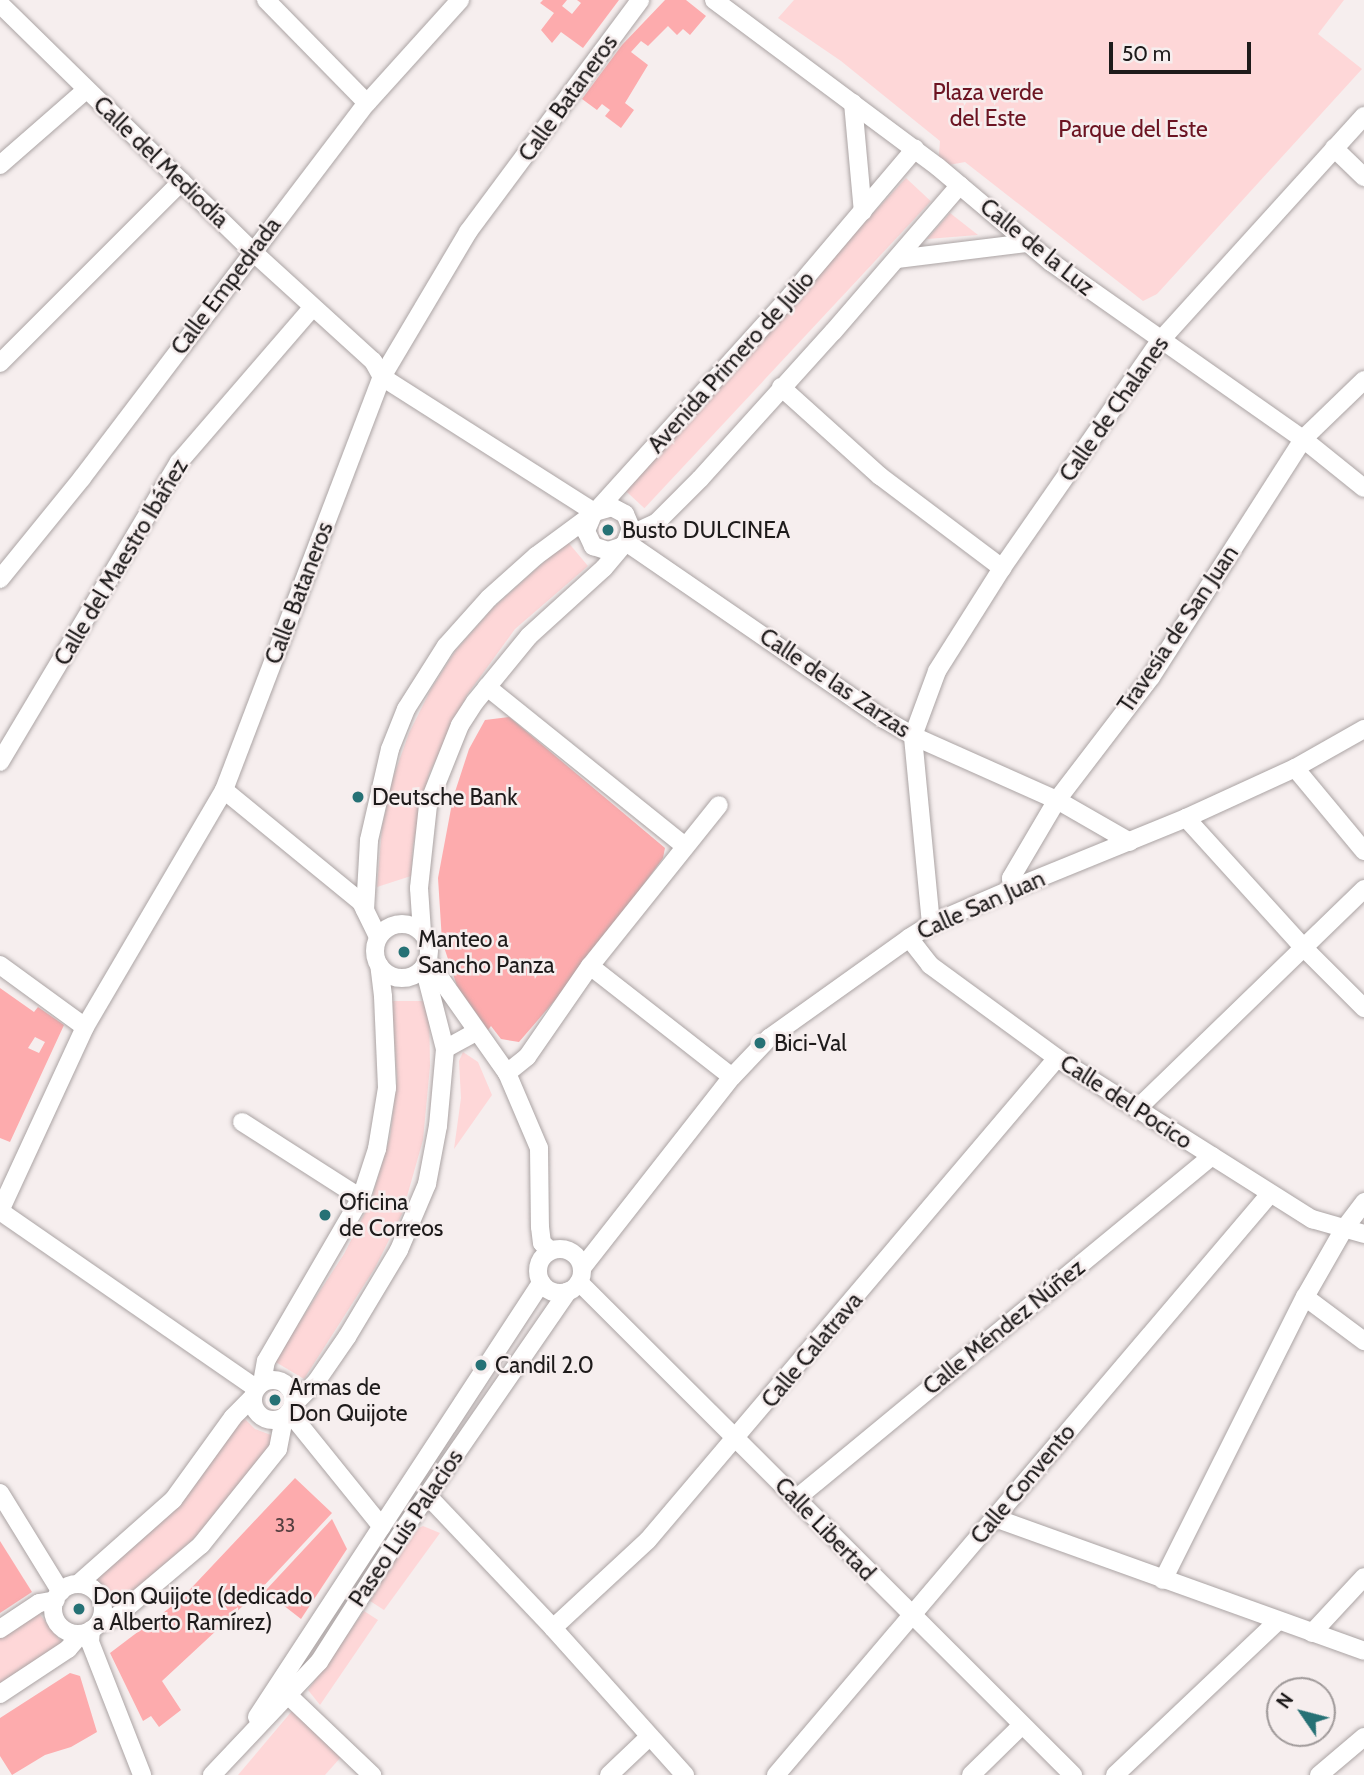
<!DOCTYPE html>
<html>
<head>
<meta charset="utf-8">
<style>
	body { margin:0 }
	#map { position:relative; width:1364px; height:1775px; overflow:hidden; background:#f6eeee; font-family:Cabin,sans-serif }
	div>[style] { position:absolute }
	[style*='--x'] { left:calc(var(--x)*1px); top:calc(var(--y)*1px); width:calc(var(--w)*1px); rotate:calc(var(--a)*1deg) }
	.green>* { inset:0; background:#fed7d8; transform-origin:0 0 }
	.building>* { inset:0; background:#fdabad }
	.roads { filter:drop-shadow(0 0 2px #aba4a4) drop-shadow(0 0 2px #aba4a4) }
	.minor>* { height:18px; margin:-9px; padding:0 9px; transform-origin:9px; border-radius:9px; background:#fff }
	.minor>.ring { margin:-9px; padding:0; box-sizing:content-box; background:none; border:18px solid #fff; border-radius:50% }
	.dots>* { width:19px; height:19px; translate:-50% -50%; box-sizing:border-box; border:4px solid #f6eeee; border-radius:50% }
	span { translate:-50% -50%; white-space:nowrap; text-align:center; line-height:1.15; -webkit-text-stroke:5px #f6eeee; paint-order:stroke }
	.number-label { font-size:19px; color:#563f40 }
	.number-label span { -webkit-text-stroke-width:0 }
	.park-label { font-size:23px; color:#6c1422 }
	.street-label { font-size:23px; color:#1e1b1b }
	.poi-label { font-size:23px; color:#1e1b1b }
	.left { translate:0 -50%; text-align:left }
	.north { position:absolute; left:1266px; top:1677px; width:70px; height:70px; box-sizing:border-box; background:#f6eeee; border:2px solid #a09a9a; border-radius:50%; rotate:305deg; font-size:19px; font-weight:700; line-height:28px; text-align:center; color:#1e1b1b }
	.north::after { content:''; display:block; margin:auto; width:24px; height:32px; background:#267175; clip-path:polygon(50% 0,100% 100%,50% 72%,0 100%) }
	.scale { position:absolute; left:1109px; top:42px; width:142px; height:32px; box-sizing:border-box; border:4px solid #1e1b1b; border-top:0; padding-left:9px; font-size:21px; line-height:24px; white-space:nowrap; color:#1e1b1b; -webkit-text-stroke:5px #f6eeee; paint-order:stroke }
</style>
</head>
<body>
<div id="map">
	<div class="green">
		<div style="clip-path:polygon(794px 0,1344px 0,1318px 34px,1362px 69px,1157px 294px,1143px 301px,965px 162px,938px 167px,940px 141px,841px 61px,778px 18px)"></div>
		<div style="left:906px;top:178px;width:34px;height:420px;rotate:43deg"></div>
		<div style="clip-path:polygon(950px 213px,978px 235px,927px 239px)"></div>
		<div style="clip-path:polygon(567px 541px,588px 566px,515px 629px,467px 695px,429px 774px,413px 845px,411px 876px,377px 887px,382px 827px,393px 778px,409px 733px,431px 689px,456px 650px,493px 608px)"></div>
		<div style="clip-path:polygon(392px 1001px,429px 1001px,430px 1066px,423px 1140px,402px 1214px,375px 1268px,304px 1379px,274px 1361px,344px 1254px,371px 1201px,390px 1137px,397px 1079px)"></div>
		<div style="clip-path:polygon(463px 1052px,478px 1062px,492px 1095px,454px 1149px,461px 1098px,459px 1061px)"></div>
		<div style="clip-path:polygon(237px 1417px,245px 1419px,255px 1429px,271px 1435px,272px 1442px,199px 1534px,112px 1610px,108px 1593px,91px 1578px)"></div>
		<div style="clip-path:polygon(423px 1526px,440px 1533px,384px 1610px,370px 1601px,412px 1531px)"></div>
		<div style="clip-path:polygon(364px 1611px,378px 1620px,320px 1705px,308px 1690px)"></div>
		<div style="clip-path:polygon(38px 1612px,63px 1644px,0 1686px,0 1637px)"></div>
		<div style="clip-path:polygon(292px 1711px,341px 1757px,325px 1775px,238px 1775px)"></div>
	</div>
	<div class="building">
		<div style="clip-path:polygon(543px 0,567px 0,562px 6px,572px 14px,581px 3px,577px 0,619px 0,583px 48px,561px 32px,552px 43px,541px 30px,554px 13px,540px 3px)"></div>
		<div style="clip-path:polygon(665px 0,686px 0,706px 16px,690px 35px,683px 29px,677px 35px,668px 26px,648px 46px,641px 41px,631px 52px,648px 65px,625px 103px,634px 110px,621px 128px,605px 116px,610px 110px,602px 104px,597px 110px,582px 99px,622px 45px)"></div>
		<div style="clip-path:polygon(509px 717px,665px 848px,663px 858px,581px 970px,519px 1042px,501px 1039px,491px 1026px,488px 1030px,457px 986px,442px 941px,438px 878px,453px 798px,469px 749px,485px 720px)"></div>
		<div style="clip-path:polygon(evenodd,0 988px,34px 1012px,38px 1007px,64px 1025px,10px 1142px,0 1138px,0 988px,35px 1037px,45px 1042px,39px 1053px,28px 1048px,35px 1037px)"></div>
		<div style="clip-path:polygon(295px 1478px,332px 1513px,259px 1591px,162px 1681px,181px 1710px,159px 1727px,151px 1716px,143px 1721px,110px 1653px,180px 1600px)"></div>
		<div style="clip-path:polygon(332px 1519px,347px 1549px,301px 1619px,265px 1591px)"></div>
		<div style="clip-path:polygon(0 1541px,32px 1592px,0 1613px)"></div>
		<div style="clip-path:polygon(70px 1673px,80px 1676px,97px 1732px,71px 1747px,45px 1755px,12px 1775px,0 1756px,0 1718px)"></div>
	</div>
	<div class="roads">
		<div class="minor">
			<div style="--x:266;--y:0;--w:144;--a:45.6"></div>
			<div style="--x:714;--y:0;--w:279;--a:36.7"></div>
			<div style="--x:938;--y:167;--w:148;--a:40.1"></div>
			<div style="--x:1051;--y:262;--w:308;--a:35.1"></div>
			<div style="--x:1303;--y:439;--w:78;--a:38.8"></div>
			<div style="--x:0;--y:4;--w:353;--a:44.4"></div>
			<div style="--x:252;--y:251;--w:164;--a:42.3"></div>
			<div style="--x:373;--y:361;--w:18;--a:61"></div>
			<div style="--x:382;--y:377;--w:251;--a:32.5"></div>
			<div style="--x:853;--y:103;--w:109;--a:84.8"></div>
			<div style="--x:1334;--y:148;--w:42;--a:44"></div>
			<div style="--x:0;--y:165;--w:114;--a:-41.1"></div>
			<div style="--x:897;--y:259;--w:132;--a:-7"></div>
			<div style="--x:0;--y:363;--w:257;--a:-45"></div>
			<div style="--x:781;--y:387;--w:133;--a:42"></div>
			<div style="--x:880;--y:476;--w:153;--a:37"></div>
			<div style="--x:597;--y:510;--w:290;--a:-47.9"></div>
			<div style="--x:791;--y:295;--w:192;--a:-49.7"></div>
			<div style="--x:630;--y:535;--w:29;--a:-25"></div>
			<div style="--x:656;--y:523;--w:62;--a:-45"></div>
			<div style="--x:700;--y:479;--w:198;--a:-47.9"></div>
			<div style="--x:833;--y:332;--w:194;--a:-49.2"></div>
			<div style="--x:626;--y:542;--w:313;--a:34.5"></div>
			<div style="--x:884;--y:719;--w:34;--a:30"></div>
			<div style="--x:913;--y:736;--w:158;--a:24"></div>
			<div style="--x:1057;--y:800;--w:84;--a:29.9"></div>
			<div style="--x:0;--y:579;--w:130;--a:-50.9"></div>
			<div style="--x:82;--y:478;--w:471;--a:-52.8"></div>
			<div style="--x:367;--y:103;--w:139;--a:-47.9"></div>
			<div style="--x:487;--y:687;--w:254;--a:38.8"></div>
			<div style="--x:0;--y:762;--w:349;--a:-59.2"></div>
			<div style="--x:179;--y:462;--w:203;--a:-49.2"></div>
			<div style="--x:1295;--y:768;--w:108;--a:50.3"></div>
			<div style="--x:224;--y:790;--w:177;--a:39.3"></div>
			<div style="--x:361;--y:902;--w:39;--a:64"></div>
			<div style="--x:1186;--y:818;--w:173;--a:47.8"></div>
			<div style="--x:1302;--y:946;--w:88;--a:45"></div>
			<div style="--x:1012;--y:889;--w:11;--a:-95"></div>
			<div style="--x:1011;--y:878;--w:91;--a:-59.5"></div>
			<div style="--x:1057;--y:800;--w:155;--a:-52.6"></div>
			<div style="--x:1151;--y:677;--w:282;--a:-57.4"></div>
			<div style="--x:1303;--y:439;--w:85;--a:-44"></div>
			<div style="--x:365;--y:910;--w:70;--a:-86.7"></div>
			<div style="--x:369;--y:840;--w:93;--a:-77"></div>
			<div style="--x:390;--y:749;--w:43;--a:-68.2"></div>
			<div style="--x:406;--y:709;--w:75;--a:-57.6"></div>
			<div style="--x:446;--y:646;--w:64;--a:-48.1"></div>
			<div style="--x:489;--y:598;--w:63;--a:-41.8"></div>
			<div style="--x:536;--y:556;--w:67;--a:-36.5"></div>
			<div class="ring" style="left:375px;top:924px;width:36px;height:36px"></div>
			<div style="--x:931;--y:924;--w:189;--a:-95.5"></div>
			<div style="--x:913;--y:736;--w:69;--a:-69.7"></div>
			<div style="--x:937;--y:671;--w:122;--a:-57.7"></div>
			<div style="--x:1002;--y:568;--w:277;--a:-55.2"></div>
			<div style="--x:1160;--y:341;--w:304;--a:-47.8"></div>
			<div style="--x:422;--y:932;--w:44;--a:-93.9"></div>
			<div style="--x:419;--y:888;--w:83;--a:-83.8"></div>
			<div style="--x:428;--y:805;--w:86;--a:-68.2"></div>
			<div style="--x:460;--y:725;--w:27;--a:-57"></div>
			<div style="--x:475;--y:702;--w:85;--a:-50.7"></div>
			<div style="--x:529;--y:636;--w:101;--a:-42.2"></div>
			<div style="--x:604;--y:568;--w:34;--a:-50"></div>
			<div style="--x:626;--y:542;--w:15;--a:-70"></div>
			<div style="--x:631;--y:528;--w:15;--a:-113"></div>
			<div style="--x:625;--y:514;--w:15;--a:-152"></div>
			<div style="--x:612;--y:507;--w:19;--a:164"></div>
			<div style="--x:594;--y:512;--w:21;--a:113"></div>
			<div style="--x:586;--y:531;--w:17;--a:65"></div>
			<div style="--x:593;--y:546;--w:16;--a:18"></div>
			<div style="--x:608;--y:551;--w:16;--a:-18"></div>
			<div style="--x:909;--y:938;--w:34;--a:52"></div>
			<div style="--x:930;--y:965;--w:157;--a:36.2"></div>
			<div style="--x:1057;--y:1058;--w:302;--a:32.3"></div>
			<div style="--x:1312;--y:1219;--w:54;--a:16.1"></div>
			<div style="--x:428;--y:961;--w:137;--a:54.8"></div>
			<div style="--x:507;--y:1073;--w:82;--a:66.9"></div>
			<div style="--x:539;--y:1148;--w:79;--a:89.3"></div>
			<div style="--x:540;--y:1227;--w:16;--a:83"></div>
			<div style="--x:542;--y:1243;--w:11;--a:41"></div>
			<div style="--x:0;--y:965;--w:105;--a:36.1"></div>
			<div style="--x:590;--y:966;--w:180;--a:38"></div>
			<div style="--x:445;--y:1049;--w:35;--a:-29"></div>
			<div style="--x:507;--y:1073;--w:26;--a:-39"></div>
			<div style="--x:527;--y:1057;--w:111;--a:-55.3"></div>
			<div style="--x:590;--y:966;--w:206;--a:-51.3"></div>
			<div style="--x:1137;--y:1109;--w:316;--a:-44.1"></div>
			<div style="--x:242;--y:1122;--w:141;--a:32.6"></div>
			<div style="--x:0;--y:1211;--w:203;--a:-65.2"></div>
			<div style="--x:85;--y:1027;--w:275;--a:-59.6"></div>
			<div style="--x:224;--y:790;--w:442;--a:-69.1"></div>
			<div style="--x:382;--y:377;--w:169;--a:-59.3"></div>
			<div style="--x:468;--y:232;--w:289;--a:-53.4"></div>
			<div style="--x:0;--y:1211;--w:311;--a:34.7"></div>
			<div class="ring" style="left:538px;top:1249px;width:26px;height:26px"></div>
			<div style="--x:582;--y:1268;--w:243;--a:-51.9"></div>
			<div style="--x:732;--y:1077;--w:54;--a:-46.5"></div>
			<div style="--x:769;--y:1038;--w:172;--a:-35.5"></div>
			<div style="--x:909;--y:938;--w:26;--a:-32"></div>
			<div style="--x:931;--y:924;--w:88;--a:-23.4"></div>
			<div style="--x:1012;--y:889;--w:188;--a:-22.2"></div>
			<div style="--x:1186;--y:818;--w:120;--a:-24.6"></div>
			<div style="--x:1295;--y:768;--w:79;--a:-29.5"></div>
			<div style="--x:579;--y:1282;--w:698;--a:44.94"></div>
			<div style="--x:1305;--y:1297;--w:74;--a:36.7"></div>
			<div class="ring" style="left:253px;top:1380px;width:22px;height:22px"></div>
			<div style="--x:262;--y:1383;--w:22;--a:-80"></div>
			<div style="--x:266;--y:1361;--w:189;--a:-59.8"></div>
			<div style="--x:361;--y:1198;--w:52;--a:-71.9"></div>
			<div style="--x:377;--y:1149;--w:62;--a:-80.7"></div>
			<div style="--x:387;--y:1088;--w:92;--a:-92.5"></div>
			<div style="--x:383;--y:996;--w:31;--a:-97"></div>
			<div style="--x:293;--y:1405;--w:33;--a:-45"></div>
			<div style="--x:316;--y:1382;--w:55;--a:-55.4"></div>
			<div style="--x:347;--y:1337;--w:101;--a:-59.1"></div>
			<div style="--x:399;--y:1250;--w:72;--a:-67"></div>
			<div style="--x:427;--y:1184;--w:59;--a:-79.3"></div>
			<div style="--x:438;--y:1126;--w:77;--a:-84.8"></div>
			<div style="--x:445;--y:1049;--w:85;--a:-104.4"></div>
			<div style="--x:290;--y:1413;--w:146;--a:51.1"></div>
			<div style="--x:0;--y:1493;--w:116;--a:58.4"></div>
			<div style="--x:427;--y:1495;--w:183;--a:46.5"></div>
			<div style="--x:553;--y:1628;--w:198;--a:48.1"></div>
			<div style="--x:797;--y:1498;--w:538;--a:-39.49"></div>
			<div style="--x:995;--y:1518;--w:392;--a:19.8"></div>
			<div style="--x:1163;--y:1580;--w:317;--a:-63.4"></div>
			<div style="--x:1305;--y:1297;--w:78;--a:-60.2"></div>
			<div style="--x:1344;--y:1229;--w:34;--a:-53"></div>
			<div style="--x:78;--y:1584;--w:127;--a:-41.5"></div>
			<div style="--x:173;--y:1500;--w:102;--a:-54.1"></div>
			<div style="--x:233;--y:1417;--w:28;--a:-45"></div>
			<div class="ring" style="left:53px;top:1584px;width:32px;height:32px"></div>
			<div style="--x:99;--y:1624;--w:20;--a:-24"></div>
			<div style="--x:117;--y:1616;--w:110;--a:-40.2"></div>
			<div style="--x:201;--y:1545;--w:123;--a:-51.3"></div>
			<div style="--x:278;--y:1449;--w:32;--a:-79"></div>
			<div style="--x:553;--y:1628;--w:129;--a:-42.8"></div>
			<div style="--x:648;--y:1540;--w:632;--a:-49.68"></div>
			<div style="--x:0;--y:1629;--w:47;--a:-33.7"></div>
			<div style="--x:39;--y:1603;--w:17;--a:-10"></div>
			<div style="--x:91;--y:1630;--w:12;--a:95"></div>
			<div style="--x:90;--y:1642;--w:143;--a:68.6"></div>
			<div style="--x:1312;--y:1633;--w:76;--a:-47.1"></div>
			<div style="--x:0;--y:1694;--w:82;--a:-33.5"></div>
			<div style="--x:68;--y:1649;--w:20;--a:-49"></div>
			<div style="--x:289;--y:1696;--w:115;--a:43.6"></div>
			<div style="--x:257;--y:1717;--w:519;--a:-56.8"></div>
			<div style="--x:212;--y:1775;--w:156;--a:-46.6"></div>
			<div style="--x:319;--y:1662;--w:161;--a:-57.4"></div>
			<div style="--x:406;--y:1526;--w:285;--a:-55.4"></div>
			<div style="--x:609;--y:1775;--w:55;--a:-43.5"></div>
			<div style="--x:776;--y:1775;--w:763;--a:-49.63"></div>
			<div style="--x:971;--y:1775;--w:71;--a:-44.4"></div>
			<div style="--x:1115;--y:1775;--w:224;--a:-43.4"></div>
			<div style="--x:1319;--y:1775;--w:59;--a:-40.2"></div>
		</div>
	</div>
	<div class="dots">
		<div style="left:608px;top:530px;background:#267175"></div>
		<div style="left:358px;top:797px;background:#267175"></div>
		<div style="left:404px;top:952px;background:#267175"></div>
		<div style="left:760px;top:1043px;background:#267175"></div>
		<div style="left:325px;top:1215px;background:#267175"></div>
		<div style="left:481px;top:1365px;background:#267175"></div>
		<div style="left:275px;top:1400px;background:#267175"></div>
		<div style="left:79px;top:1609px;background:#267175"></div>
	</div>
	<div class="number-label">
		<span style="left:285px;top:1526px">33</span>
	</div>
	<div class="park-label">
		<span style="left:988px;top:105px">Plaza verde<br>del Este</span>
		<span style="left:1133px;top:129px">Parque del Este</span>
	</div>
	<div class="street-label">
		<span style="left:568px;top:98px;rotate:-54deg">Calle Bataneros</span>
		<span style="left:161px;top:162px;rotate:44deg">Calle del Mediodía</span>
		<span style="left:1037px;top:247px;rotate:39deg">Calle de la Luz</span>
		<span style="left:226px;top:286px;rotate:-53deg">Calle Empedrada</span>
		<span style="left:731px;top:362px;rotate:-48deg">Avenida Primero de Julio</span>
		<span style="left:1114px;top:409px;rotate:-55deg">Calle de Chalanes</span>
		<span style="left:121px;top:562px;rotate:-59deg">Calle del Maestro Ibáñez</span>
		<span style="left:299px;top:593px;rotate:-69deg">Calle Bataneros</span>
		<span style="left:1178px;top:629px;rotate:-56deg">Travesía de San Juan</span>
		<span style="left:835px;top:683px;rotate:34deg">Calle de las Zarzas</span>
		<span style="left:981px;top:905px;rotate:-24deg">Calle San Juan</span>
		<span style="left:1126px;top:1102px;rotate:33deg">Calle del Pocico</span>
		<span style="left:1004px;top:1327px;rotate:-39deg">Calle Méndez Núñez</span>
		<span style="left:812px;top:1350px;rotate:-50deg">Calle Calatrava</span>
		<span style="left:1023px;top:1484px;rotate:-50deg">Calle Convento</span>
		<span style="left:406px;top:1528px;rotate:-56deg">Paseo Luis Palacios</span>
		<span style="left:825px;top:1529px;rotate:46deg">Calle Libertad</span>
	</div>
	<div class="poi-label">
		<span class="left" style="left:622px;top:530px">Busto DULCINEA</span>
		<span class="left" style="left:372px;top:797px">Deutsche Bank</span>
		<span class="left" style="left:418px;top:952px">Manteo a<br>Sancho Panza</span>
		<span class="left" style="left:774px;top:1043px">Bici-Val</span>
		<span class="left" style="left:339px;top:1215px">Oficina<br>de Correos</span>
		<span class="left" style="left:495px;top:1365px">Candil 2.0</span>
		<span class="left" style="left:289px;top:1400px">Armas de<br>Don Quijote</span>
		<span class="left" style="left:93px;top:1609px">Don Quijote (dedicado<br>a Alberto Ramírez)</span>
	</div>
	<div class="north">N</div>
	<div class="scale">50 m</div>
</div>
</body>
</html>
